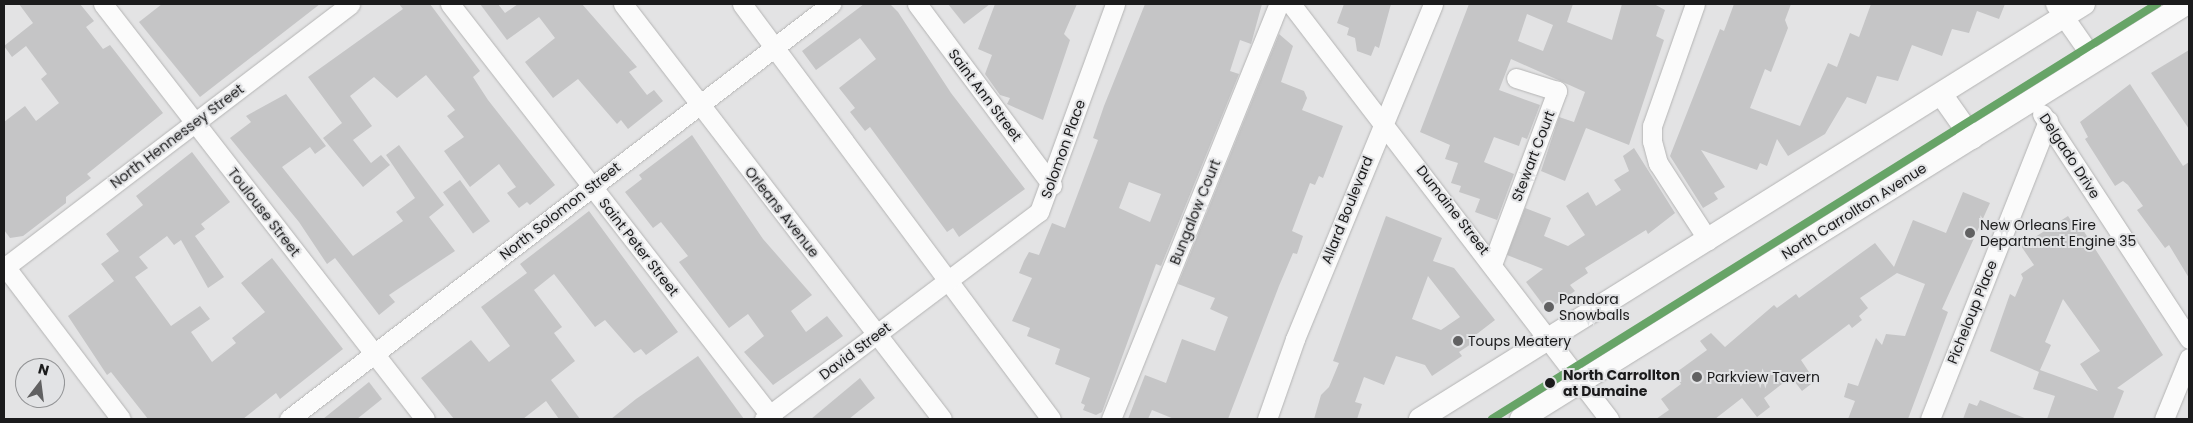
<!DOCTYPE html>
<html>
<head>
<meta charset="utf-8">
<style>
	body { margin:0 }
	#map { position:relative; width:2193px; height:423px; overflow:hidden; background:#e3e3e4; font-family:Poppins,sans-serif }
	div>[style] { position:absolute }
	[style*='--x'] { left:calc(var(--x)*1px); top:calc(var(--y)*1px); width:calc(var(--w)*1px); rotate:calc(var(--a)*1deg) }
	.building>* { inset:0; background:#c5c5c6; transform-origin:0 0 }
	.roads { filter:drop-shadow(0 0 1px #b4b4b4) drop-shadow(0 0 1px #b4b4b4) }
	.minor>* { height:19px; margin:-9.5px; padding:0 9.5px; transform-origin:9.5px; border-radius:9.5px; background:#fbfbfb }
	.major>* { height:22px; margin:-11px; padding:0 11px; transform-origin:11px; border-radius:11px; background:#fbfbfb }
	.tram-1>* { height:8px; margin:-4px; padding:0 4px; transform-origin:4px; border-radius:4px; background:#67a467 }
	.dots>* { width:14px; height:14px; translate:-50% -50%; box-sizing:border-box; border:2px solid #e2e3e5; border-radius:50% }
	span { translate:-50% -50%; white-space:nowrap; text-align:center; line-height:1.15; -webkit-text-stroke:4px #e2e3e5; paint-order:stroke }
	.street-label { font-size:14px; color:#1b1b1c }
	.poi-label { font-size:14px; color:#1b1b1c }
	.left { translate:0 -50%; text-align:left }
	.stop-label { font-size:14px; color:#1b1b1c; font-weight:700 }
	.frame { position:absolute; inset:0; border:5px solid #1b1b1c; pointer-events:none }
	.north { position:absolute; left:15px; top:358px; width:50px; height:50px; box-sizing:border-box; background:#e2e3e5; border:1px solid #929395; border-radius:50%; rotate:15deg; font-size:14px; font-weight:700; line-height:20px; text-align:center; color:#1b1b1c }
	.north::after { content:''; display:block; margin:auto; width:18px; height:22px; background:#616162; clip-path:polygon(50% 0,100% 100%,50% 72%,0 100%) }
</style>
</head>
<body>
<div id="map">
	<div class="building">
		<div style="clip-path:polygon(19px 4px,80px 4px,94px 21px,86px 27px,103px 49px,110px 45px,163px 113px,87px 174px,91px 178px,66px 197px,66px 203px,23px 236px,10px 238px,4px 230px,4px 122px,25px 106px,36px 121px,59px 103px,41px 79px,47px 74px,26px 46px,12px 57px,4px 46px,33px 23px)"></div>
		<div style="clip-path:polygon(162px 4px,320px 4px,200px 97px,139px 22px)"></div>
		<div style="clip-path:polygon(399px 4px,430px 4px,480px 71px,473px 77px,488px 100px,555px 185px,530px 205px,527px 202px,519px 208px,507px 193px,516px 187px,499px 164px,470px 187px,444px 151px,464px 137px,447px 116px,455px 110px,426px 75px,397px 98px,374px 77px,350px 96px,372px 126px,353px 140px,371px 163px,381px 155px,390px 165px,363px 187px,323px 138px,342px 123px,308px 77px,403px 9px)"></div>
		<div style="clip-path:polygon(480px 4px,498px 4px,505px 13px,518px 4px,582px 4px,637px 67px,629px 72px,647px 95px,654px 90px,663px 101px,628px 129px,621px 120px,617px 124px,578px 79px,553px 98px,525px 62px,555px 38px,539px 17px,507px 40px)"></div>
		<div style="clip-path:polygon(864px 4px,890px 4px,898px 12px,951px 93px,1025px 189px,959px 237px,953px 228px,947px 232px,870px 127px,865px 131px,850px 112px,855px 108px,839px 88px,876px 59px,860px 38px,816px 70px,802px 51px)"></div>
		<div style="clip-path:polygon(948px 4px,990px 4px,964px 24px)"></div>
		<div style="clip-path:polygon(995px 4px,1077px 4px,1064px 34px,1070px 40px,1043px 120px,1007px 104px,1010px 98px,1000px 95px,985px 74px,992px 55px,978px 49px)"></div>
		<div style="clip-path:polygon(evenodd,1145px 4px,1262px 4px,1251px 44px,1240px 40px,1230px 71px,1239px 74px,1161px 266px,1156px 264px,1102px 412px,1096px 415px,1083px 410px,1085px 405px,1081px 403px,1090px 378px,1055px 364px,1060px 349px,1027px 336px,1030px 328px,1012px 321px,1032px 278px,1019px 273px,1024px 261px,1029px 252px,1039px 255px,1052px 223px,1065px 228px,1098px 140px,1093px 138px,1104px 106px,1145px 4px,1129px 182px,1161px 194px,1150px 222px,1119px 208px,1129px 182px)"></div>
		<div style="clip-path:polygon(1344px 4px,1391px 4px,1379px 48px,1375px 46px,1371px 56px,1357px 51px,1355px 38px,1347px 35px,1349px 28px,1337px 23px)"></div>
		<div style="clip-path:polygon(evenodd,1469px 4px,1573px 4px,1567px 22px,1612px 40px,1622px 4px,1654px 4px,1665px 10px,1656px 36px,1664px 40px,1629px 145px,1586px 128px,1565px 181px,1541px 171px,1559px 117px,1574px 122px,1585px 92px,1511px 59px,1499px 90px,1540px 105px,1527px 139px,1522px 137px,1519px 146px,1494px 137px,1484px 162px,1514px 174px,1497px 220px,1475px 212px,1480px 199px,1459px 192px,1461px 186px,1451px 183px,1458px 163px,1445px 159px,1450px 145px,1420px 132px,1469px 4px,1527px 14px,1553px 25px,1543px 51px,1518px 41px,1527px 14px)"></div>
		<div style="clip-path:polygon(1734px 4px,1791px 4px,1785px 20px,1788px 28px,1771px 72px,1765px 69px,1750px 108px,1800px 126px,1828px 63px,1837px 67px,1850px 33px,1859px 37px,1871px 4px,2005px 4px,1999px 19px,1977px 11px,1969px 33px,1952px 29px,1942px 56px,1912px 45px,1898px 81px,1877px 76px,1866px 104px,1847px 97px,1825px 134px,1788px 156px,1777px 139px,1767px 166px,1760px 163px,1757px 170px,1701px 150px,1725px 187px,1714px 193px,1718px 199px,1703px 208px,1670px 156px,1720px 29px,1724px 31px)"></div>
		<div style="clip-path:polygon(1279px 34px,1293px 46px,1281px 82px,1304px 91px,1307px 98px,1302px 110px,1343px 126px,1323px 178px,1319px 176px,1315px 185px,1310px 183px,1292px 231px,1303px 236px,1297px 254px,1293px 253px,1279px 286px,1228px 419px,1174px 419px,1152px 410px,1148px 419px,1128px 419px,1145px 375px,1166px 383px,1182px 339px,1215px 351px,1228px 317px,1210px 309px,1215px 298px,1178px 284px)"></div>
		<div style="clip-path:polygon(2189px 50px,2189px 129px,2151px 73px)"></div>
		<div style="clip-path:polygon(2130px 84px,2183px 166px,2189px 162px,2189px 278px,2169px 245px,2165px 248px,2137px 210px,2143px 206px,2128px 185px,2123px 181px,2115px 186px,2085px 139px,2088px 137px,2080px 122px)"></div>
		<div style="clip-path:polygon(286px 94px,326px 146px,315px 154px,310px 147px,282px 167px,353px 256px,403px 221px,396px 212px,415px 198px,386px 155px,399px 145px,444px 205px,429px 217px,455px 251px,389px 295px,395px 302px,379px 315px,335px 258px,327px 264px,299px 222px,230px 138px,251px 122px,246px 116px)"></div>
		<div style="clip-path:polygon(692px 135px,763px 239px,812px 295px,791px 311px,806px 332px,827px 316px,843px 336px,773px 385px,744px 352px,764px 336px,748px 314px,729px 328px,679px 262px,688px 256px,661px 222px,653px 228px,625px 192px,642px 179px,639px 175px)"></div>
		<div style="clip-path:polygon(1634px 148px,1675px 213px,1648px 234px,1646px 230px,1585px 268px,1588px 273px,1570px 285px,1575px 291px,1547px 310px,1526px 282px,1543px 269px,1507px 255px,1525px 208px,1551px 218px,1544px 236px,1568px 246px,1585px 235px,1566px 206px,1588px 192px,1596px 206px,1621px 190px,1614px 180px,1629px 171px,1623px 156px)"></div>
		<div style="clip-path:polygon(192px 152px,230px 202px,201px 224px,205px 229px,195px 236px,224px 277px,208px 288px,181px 240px,174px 245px,167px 236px,139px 257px,148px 268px,135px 277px,171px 326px,200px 306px,210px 319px,191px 332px,212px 362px,236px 343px,232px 338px,265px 312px,241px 283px,272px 258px,343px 349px,280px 399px,276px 393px,243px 419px,148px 419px,111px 372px,107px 375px,68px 316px,114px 281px,101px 264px,119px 251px,106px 234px,143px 205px,136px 196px)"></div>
		<div style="left:460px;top:180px;width:51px;height:21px;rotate:54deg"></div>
		<div style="clip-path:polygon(1963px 192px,1990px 203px,1942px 309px,1948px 312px,1908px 419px,1848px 419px,1855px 401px,1844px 397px,1848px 383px,1858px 386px,1876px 338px,1882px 345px,1886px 334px,1905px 336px,1925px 284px,1897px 273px,1860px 298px,1868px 308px,1859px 316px,1862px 320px,1852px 328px,1849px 324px,1801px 360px,1815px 381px,1802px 391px,1791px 377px,1764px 398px,1770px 407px,1757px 417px,1742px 398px,1715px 419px,1656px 419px,1669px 410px,1661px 399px,1681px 384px,1674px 374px,1707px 350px,1700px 341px,1711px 333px,1725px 347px,1774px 305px,1777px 308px,1796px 294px,1799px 298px,1875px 243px,1894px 267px,1913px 220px,1946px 233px)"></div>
		<div style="clip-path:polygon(589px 211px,678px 332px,646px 355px,641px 349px,634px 353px,605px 320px,595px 327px,554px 274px,534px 290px,562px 327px,554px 333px,575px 361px,551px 380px,580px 419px,559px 419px,546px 401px,523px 419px,454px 419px,421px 378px,471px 340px,489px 362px,510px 346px,481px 307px,527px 273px,520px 264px)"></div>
		<div style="clip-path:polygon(evenodd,1386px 216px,1442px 238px,1433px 261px,1454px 268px,1495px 320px,1469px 340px,1471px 344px,1459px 352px,1462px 356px,1432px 376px,1425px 365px,1396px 356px,1384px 385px,1364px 377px,1355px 402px,1362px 404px,1357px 419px,1314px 419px,1321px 395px,1329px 387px,1339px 363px,1333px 361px,1386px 216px,1428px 276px,1460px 317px,1441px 330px,1412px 319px,1428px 276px)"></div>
		<div style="clip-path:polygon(evenodd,2068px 216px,2072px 222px,2076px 219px,2163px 355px,2117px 388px,2124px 391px,2113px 419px,2047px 419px,2055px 396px,2033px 389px,2039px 372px,1990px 351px,2010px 294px,2015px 297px,2023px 278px,2021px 274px,2034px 265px,2021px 246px,2068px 216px,2063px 299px,2100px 351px,2080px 364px,2098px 391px,2040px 370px,2051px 345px,2045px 342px,2063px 299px)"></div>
		<div style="clip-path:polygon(698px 356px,744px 419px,611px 419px,636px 399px)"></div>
		<div style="clip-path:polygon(860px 378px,875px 398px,849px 419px,811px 419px)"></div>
		<div style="clip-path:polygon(369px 382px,382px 399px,357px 419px,323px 419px)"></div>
		<div style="clip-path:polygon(1980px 400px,2027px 419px,1963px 419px,1969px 403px,1977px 406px)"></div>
	</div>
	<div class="roads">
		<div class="minor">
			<div style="--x:103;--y:4;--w:525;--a:52.19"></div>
			<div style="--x:450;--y:4;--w:526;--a:52.11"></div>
			<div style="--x:623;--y:4;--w:523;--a:52.45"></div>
			<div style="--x:742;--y:4;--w:517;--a:53.33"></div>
			<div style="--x:917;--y:4;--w:226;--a:53.3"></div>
			<div style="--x:1291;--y:4;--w:523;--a:52.54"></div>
			<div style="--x:1695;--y:4;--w:129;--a:109.4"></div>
			<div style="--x:1652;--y:126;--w:15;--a:90"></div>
			<div style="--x:1652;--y:141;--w:23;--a:75"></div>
			<div style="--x:1658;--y:163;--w:92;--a:57"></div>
			<div style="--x:2055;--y:4;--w:68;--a:55.1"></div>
			<div style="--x:2042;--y:114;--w:269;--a:56.8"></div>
			<div style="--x:1493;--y:262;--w:183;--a:-69.5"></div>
			<div style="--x:1557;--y:91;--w:43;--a:-162.4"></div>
			<div style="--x:4;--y:265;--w:193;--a:52.8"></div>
			<div style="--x:4;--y:268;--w:435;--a:-37.3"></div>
			<div style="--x:289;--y:419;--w:683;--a:-37.44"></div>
			<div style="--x:764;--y:419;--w:344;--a:-37"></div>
			<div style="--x:1039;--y:212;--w:221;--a:-69.9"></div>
			<div style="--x:1111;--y:419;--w:448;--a:-68"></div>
			<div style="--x:1267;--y:419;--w:85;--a:-70.7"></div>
			<div style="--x:1295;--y:339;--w:362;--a:-67.6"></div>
			<div style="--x:1930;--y:419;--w:321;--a:-68.4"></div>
			<div style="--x:2164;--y:419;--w:66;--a:-67.7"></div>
		</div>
		<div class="major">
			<div style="--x:1941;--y:94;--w:54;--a:54.8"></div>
			<div style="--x:1420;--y:419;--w:783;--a:-32.01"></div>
			<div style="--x:1521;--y:419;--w:784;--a:-31.97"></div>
		</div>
	</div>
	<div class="tram-1">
		<div style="--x:1492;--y:419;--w:784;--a:-31.97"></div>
	</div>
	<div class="dots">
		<div style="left:1970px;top:233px;background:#616162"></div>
		<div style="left:1549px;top:307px;background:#616162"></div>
		<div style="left:1458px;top:341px;background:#616162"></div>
		<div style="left:1697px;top:377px;background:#616162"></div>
		<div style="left:1550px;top:383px;background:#1b1b1c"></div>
	</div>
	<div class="street-label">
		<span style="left:985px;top:95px;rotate:53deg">Saint Ann Street</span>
		<span style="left:177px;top:136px;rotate:-37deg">North Hennessey Street</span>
		<span style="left:1063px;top:149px;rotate:-70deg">Solomon Place</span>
		<span style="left:1533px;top:156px;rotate:-69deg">Stewart Court</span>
		<span style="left:2070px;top:156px;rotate:57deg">Delgado Drive</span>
		<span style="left:1347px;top:210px;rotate:-68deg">Allard Boulevard</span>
		<span style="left:1453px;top:210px;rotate:52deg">Dumaine Street</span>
		<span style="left:560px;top:211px;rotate:-38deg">North Solomon Street</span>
		<span style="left:1854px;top:211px;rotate:-32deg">North Carrollton Avenue</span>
		<span style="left:264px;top:212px;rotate:52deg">Toulouse Street</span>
		<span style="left:782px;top:212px;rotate:52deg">Orleans Avenue</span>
		<span style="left:1195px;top:212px;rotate:-68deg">Bungalow Court</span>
		<span style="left:639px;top:247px;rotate:52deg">Saint Peter Street</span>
		<span style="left:1972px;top:312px;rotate:-68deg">Picheloup Place</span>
		<span style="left:855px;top:351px;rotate:-37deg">David Street</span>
	</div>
	<div class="poi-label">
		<span class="left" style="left:1980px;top:233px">New Orleans Fire<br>Department Engine 35</span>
		<span class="left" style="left:1559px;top:307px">Pandora<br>Snowballs</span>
		<span class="left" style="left:1468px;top:341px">Toups Meatery</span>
		<span class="left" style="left:1707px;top:377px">Parkview Tavern</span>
	</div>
	<div class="stop-label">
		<span class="left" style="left:1563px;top:383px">North Carrollton<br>at Dumaine</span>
	</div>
	<div class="frame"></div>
	<div class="north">N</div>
</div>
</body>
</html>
